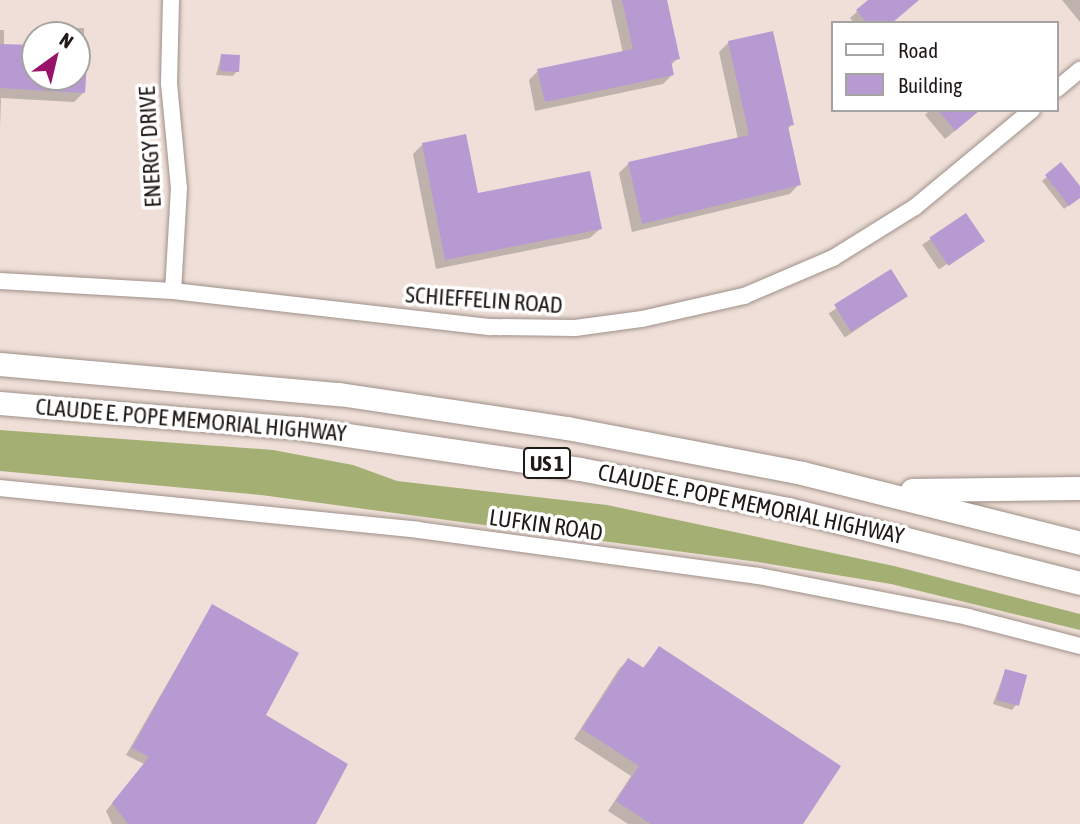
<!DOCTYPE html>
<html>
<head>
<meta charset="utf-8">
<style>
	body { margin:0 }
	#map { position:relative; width:1080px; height:824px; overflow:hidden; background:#efdfd8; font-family:"Asap Condensed",sans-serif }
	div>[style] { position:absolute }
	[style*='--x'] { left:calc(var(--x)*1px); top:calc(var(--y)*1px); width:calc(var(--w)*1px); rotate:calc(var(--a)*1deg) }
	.forest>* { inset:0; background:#a4b073 }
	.shadow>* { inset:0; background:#0003; transform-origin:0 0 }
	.building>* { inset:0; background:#b69ad1; transform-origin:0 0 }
	.roads { filter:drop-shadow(0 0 2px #9e9089) drop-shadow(0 0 2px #9e9089) }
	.minor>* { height:16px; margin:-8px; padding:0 8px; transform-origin:8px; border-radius:8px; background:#fff }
	.highway>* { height:23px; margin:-11.5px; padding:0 11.5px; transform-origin:11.5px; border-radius:11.5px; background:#fff }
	span { translate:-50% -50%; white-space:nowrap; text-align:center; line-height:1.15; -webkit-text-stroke:7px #fff; paint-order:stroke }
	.shield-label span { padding:2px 5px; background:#fff; border:2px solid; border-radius:5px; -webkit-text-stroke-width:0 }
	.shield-label { font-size:21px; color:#1f1a17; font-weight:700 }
	.street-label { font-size:23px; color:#1f1a17 }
	.legend { position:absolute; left:831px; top:21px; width:228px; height:91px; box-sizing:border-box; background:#fff; border:2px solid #a5a3a2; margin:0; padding:9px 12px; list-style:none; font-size:21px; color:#1f1a17 }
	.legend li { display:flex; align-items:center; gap:14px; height:35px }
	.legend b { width:35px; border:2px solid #a5a3a2 }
	.north { position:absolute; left:21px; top:21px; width:70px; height:70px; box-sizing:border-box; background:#fff; border:2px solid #a5a3a2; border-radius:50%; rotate:34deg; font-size:19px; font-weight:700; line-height:28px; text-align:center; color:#1f1a17 }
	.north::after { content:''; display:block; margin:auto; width:24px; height:32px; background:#991468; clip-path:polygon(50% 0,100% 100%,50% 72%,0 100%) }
</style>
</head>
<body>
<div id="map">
	<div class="forest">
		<div style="clip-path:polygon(0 430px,273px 450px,353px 465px,397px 481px,607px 505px,894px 566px,1080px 614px,1080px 630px,891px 584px,758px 562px,261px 495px,0 471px)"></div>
	</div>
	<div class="shadow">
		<div style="clip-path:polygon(611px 0,665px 0,678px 58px,670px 66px,672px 75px,663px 84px,535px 111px,529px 80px,538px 71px,623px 53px)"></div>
		<div style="clip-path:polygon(870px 0,918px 0,891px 23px,854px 23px,850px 18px)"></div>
		<div style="clip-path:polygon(1062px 0,1080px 0,1080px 22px)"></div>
		<div style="clip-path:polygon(74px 28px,84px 28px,84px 92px,74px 102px,1px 98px,0 129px,0 30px,4px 30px,4px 46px,35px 47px,35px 77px,77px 77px,77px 35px,67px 35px)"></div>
		<div style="clip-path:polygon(729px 42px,792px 124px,787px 130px,799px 184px,790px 194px,632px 232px,619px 173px,629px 163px,738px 139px,719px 52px)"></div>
		<div style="clip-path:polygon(221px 56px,237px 71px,233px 76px,216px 75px)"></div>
		<div style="clip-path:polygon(930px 110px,980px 110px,945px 139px,925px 115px)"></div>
		<div style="clip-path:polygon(422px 145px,477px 195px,600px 229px,590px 238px,436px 269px,413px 154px)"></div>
		<div style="clip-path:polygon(1061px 165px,1080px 189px,1080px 197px,1064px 209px,1042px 181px)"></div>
		<div style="left:966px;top:215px;width:30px;height:53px;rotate:56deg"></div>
		<div style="left:890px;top:272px;width:29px;height:74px;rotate:56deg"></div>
		<div style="clip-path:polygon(212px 606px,263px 716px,314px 824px,112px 824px,106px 811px,144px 764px,126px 755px)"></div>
		<div style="clip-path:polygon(659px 648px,801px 824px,628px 824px,608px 811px,631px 776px,574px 739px,619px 669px,628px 660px,642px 669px)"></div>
		<div style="clip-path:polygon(1005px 671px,1016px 705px,1012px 710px,993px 704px)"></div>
	</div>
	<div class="building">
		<div style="clip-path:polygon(622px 0,667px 0,680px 59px,671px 61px,674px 75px,545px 102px,537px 69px,633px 49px)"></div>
		<div style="clip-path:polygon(868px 0,919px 0,892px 23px,867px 23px,856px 10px)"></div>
		<div style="clip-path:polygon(773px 31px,794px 125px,788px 126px,801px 185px,642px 224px,628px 162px,749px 135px,728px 41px)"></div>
		<div style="clip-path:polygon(0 44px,35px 45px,35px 77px,77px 77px,77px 47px,88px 48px,85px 93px,0 88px)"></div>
		<div style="left:221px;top:54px;width:19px;height:17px;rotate:3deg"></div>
		<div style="clip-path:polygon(938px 110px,980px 110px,955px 131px)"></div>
		<div style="clip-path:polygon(466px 134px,478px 193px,590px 171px,602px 229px,445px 260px,422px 143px)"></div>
		<div style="clip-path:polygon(1061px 162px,1080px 186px,1080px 198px,1069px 206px,1045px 175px)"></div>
		<div style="left:966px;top:213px;width:34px;height:44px;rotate:56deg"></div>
		<div style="left:891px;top:269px;width:32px;height:67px;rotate:58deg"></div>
		<div style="clip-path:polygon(212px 604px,299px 653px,266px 715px,348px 764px,316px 824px,128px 824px,112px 803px,149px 757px,132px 748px)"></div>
		<div style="clip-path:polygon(659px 646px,841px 766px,803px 824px,651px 824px,616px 801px,639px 766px,582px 729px,628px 658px,644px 668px)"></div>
		<div style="left:1005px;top:669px;width:23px;height:32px;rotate:15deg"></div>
	</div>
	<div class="roads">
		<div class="minor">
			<div style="--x:171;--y:0;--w:83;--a:91.4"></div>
			<div style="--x:169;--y:83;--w:105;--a:84.6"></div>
			<div style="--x:179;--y:188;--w:103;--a:93.3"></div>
			<div style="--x:1057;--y:89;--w:30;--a:-40"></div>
			<div style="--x:0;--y:281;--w:173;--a:3.3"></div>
			<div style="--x:173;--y:291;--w:320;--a:6.5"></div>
			<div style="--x:491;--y:327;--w:84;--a:0.7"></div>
			<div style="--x:575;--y:328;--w:68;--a:-7.7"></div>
			<div style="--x:642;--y:319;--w:105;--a:-12.7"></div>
			<div style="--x:744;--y:296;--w:97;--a:-23.1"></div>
			<div style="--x:833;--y:258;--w:97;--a:-31.9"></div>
			<div style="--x:915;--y:207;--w:152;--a:-39.7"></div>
			<div style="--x:0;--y:488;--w:420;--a:5.7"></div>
			<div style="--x:418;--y:530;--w:343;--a:7.7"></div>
			<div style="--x:758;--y:576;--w:214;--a:11"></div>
			<div style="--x:968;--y:617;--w:116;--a:14.5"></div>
		</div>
		<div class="highway">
			<div style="--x:0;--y:364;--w:340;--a:5.1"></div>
			<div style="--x:339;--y:394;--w:231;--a:8.5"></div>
			<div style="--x:567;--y:428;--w:239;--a:10.8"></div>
			<div style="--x:802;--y:473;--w:287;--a:14.1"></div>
			<div style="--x:0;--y:403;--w:300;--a:4.8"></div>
			<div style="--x:299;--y:428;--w:284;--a:8.3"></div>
			<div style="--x:580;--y:469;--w:212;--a:10.9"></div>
			<div style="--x:788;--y:509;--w:301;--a:14.2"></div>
			<div style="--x:912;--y:490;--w:168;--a:-0.7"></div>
		</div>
	</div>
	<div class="shield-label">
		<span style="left:547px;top:463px">US 1</span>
	</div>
	<div class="street-label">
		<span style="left:150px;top:147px;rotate:-93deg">ENERGY DRIVE</span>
		<span style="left:484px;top:300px;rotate:4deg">SCHIEFFELIN ROAD</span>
		<span style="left:191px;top:420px;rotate:5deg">CLAUDE E. POPE MEMORIAL HIGHWAY</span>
		<span style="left:751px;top:504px;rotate:12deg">CLAUDE E. POPE MEMORIAL HIGHWAY</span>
		<span style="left:546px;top:525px;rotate:8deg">LUFKIN ROAD</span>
	</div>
	<ul class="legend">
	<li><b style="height:9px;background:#fff"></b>Road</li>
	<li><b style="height:19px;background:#b69ad1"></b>Building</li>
	</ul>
	<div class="north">N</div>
</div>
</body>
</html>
